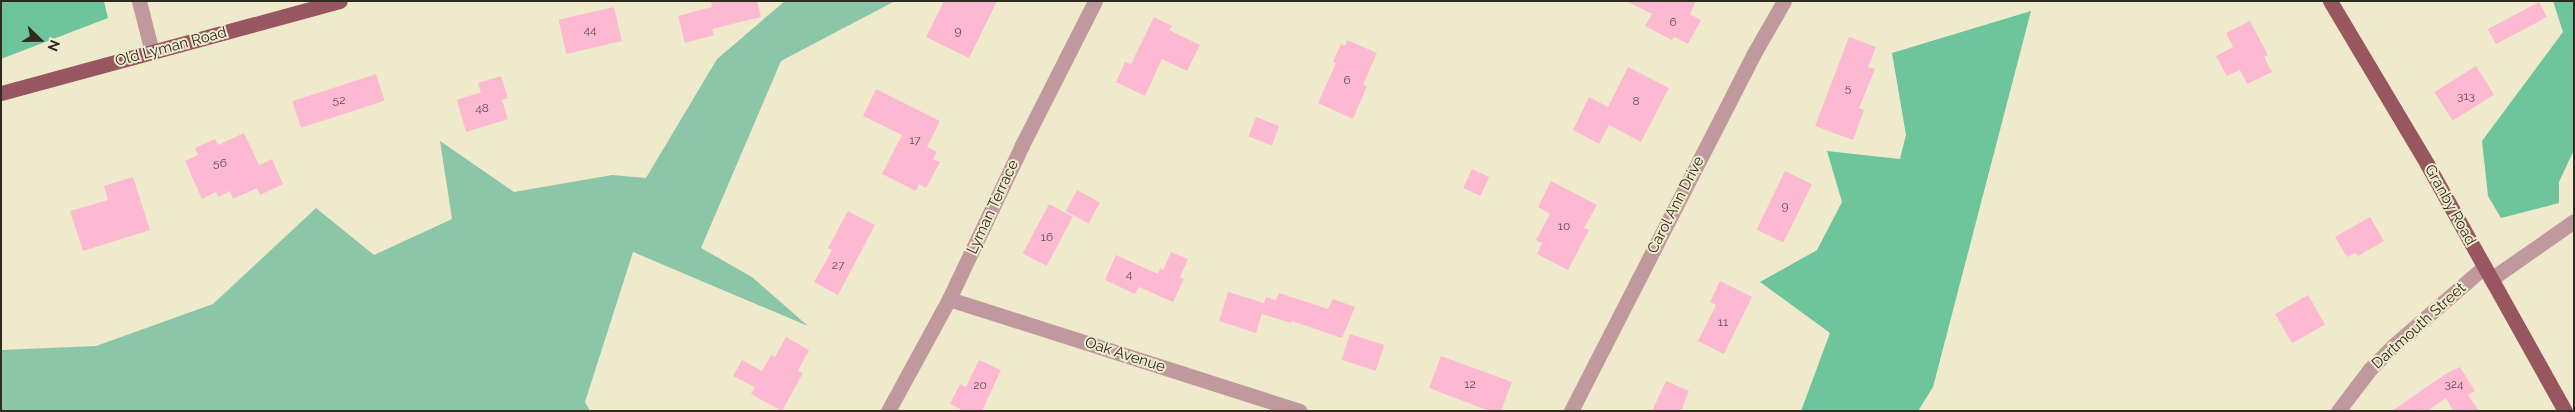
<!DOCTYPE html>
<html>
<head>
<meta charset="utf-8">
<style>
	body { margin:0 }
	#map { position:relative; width:2575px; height:412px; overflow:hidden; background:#f0eacd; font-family:Raleway,sans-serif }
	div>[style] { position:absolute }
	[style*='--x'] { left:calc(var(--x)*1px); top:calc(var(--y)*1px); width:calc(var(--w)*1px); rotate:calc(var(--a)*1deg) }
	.green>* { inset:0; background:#8bc6a9 }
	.forest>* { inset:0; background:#6ec59c }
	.building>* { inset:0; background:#fdb9d1; transform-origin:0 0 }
	.minor>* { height:15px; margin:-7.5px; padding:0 7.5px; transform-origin:7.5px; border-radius:7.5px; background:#c0999e }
	.major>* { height:15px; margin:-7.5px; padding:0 7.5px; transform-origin:7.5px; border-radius:7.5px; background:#985660 }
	span { translate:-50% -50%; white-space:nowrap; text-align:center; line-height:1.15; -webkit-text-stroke:4px #f0eacd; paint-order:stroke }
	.number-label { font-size:12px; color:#624e4d }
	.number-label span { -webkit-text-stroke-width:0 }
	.street-label { font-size:15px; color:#2e2b21 }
	.frame { position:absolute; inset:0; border:2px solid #2e2b21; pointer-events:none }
	.north { position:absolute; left:15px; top:15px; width:50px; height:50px; -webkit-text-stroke:4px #f0eacd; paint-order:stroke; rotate:112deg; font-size:14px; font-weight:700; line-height:20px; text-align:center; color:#2e2b21 }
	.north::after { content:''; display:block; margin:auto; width:18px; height:22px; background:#2e2b21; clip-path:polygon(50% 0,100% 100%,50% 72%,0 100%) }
</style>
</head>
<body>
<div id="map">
	<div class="green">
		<div style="clip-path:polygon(785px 1px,895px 1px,781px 61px,701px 248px,752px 277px,808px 326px,633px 252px,585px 402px,590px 411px,1px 411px,1px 350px,96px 346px,213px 304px,316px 208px,374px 255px,452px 219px,440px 141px,514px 192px,612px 175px,646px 178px,717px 59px)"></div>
	</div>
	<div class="forest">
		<div style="clip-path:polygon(1px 1px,104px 1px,108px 18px,1px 59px)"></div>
		<div style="clip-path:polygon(2553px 1px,2574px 1px,2574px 150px,2559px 182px,2559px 203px,2501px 218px,2488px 196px,2482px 141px,2563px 32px)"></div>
		<div style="clip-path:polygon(2031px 11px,1933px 387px,1918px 411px,1801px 411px,1830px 333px,1760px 282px,1817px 250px,1842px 202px,1827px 151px,1900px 159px,1906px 135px,1892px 53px)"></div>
	</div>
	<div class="building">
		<div style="clip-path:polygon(711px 1px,757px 1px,761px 17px,712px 29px,714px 35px,685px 43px,678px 16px,712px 7px)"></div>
		<div style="clip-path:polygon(944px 1px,997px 1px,969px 58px,926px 37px)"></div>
		<div style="clip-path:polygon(1626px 1px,1696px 1px,1690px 14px,1701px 20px,1688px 44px,1674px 37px,1672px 40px,1645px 26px,1652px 14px)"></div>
		<div style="left:2539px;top:2px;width:17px;height:58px;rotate:62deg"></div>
		<div style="left:614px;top:7px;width:35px;height:57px;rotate:77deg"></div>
		<div style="clip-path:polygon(1154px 17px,1172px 26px,1169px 30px,1200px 45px,1187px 71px,1162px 59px,1145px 96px,1116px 82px,1125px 62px,1131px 64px)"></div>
		<div style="clip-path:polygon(2250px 21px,2268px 55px,2264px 57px,2272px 72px,2247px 84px,2240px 70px,2227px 76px,2216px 56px,2233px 47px,2226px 33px)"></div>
		<div style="clip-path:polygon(1849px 37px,1876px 47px,1868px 67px,1875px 69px,1859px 108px,1864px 110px,1853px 140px,1815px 126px)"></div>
		<div style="clip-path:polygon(1347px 40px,1377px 53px,1363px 85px,1367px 86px,1353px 119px,1318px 103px,1336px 63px,1333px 62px,1341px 44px,1345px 46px)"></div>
		<div style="left:2476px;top:66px;width:34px;height:49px;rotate:58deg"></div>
		<div style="clip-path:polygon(1628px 67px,1669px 88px,1641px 142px,1609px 125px,1599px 144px,1573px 130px,1589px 97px,1608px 107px)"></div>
		<div style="left:376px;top:74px;width:28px;height:88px;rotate:72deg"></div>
		<div style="clip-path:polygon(501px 76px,508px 98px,502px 100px,508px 119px,466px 132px,457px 100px,481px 92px,478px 83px)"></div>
		<div style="clip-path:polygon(876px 89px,940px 121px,927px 147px,937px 152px,933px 159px,940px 162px,926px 188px,919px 184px,916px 191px,882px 174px,902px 135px,863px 116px)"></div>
		<div style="left:1256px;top:117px;width:25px;height:21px;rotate:21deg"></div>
		<div style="clip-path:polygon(244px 133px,259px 165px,272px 159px,283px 184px,260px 195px,257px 188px,233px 199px,230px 191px,218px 197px,216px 192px,202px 199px,185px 161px,198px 155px,195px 148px,215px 139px,218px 145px)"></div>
		<div style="left:1472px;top:169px;width:19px;height:21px;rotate:25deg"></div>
		<div style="left:1785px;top:171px;width:30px;height:65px;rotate:26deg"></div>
		<div style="clip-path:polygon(133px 177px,150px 230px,83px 251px,70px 211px,108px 200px,104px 186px)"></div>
		<div style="clip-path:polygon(1551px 181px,1597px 205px,1584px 228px,1589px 230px,1568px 270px,1537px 254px,1542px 243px,1536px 240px,1550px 214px,1538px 207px)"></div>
		<div style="left:1077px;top:190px;width:26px;height:24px;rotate:28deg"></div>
		<div style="left:1049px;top:204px;width:27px;height:56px;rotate:28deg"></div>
		<div style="clip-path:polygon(848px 211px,875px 225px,838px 295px,814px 282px,832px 250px,828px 248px)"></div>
		<div style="clip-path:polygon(2370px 217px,2384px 241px,2358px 256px,2355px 253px,2347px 257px,2335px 237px)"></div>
		<div style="clip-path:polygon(1171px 252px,1188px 259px,1180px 277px,1184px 279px,1173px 302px,1139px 287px,1135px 294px,1105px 280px,1116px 255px,1158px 274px,1160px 268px,1163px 270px)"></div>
		<div style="clip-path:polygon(1720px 281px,1752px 297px,1724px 354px,1698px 341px,1716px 305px,1710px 302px)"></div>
		<div style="clip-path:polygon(1228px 292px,1264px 303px,1266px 297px,1276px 300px,1279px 293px,1328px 309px,1333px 299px,1355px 307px,1342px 338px,1292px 321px,1291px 323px,1262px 314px,1256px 333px,1219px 321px)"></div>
		<div style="left:2308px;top:295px;width:34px;height:38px;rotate:60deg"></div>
		<div style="left:1350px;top:334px;width:36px;height:27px;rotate:18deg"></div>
		<div style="clip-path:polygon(786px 337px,809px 350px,798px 371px,803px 373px,782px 411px,751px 394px,755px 387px,733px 376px,742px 360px,762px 371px,771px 355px,775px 357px)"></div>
		<div style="clip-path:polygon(1441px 356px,1512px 382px,1501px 411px,1490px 411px,1429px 388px)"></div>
		<div style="clip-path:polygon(979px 360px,1001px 370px,982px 411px,964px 411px,950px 404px,960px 384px,966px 387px)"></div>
		<div style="clip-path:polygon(2460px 367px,2475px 391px,2468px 395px,2479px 411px,2453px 411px,2446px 398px,2427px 411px,2392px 411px,2447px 373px)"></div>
		<div style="clip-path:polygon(1666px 381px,1689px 391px,1681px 411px,1652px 411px)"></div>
	</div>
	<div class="minor">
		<div style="--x:139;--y:1;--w:53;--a:75.7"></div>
		<div style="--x:2491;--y:279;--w:101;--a:-34.9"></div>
		<div style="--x:949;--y:299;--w:368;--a:17.7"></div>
		<div style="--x:888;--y:411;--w:128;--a:-61.4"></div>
		<div style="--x:949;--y:299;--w:170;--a:-64.6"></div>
		<div style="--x:1022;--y:145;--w:161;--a:-63.1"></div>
		<div style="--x:1571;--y:411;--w:400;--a:-62.9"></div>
		<div style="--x:1753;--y:55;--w:62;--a:-60.1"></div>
		<div style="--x:2338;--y:411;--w:53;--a:-52.7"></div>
		<div style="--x:2370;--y:369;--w:33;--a:-45"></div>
		<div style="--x:2393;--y:346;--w:121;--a:-41"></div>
	</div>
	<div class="major">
		<div style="--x:2330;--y:1;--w:190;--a:59.2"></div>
		<div style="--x:2427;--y:164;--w:283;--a:60.8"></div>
		<div style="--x:1;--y:93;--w:351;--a:-15.2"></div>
	</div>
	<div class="number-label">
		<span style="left:1673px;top:23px">6</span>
		<span style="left:590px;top:31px">44</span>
		<span style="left:958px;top:32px">9</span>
		<span style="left:1347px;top:81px">6</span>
		<span style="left:1848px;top:89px">5</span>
		<span style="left:2466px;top:97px">313</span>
		<span style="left:339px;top:101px">52</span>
		<span style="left:1636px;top:102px">8</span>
		<span style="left:482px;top:109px">48</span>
		<span style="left:915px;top:141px">17</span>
		<span style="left:220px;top:164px">56</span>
		<span style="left:1785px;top:207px">9</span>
		<span style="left:1564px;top:227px">10</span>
		<span style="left:1047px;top:238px">16</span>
		<span style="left:838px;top:266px">27</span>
		<span style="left:1129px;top:275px">4</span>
		<span style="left:1723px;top:323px">11</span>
		<span style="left:1470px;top:385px">12</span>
		<span style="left:2454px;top:385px">324</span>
		<span style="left:980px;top:386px">20</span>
	</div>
	<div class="street-label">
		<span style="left:171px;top:47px;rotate:-15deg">Old Lyman Road</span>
		<span style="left:1676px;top:205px;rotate:-63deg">Carol Ann Drive</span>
		<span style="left:2450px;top:205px;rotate:61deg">Granby Road</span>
		<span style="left:993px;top:207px;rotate:-65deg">Lyman Terrace</span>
		<span style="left:2419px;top:326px;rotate:-42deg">Dartmouth Street</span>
		<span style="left:1125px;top:355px;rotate:18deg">Oak Avenue</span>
	</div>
	<div class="frame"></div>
	<div class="north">N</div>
</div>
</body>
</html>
